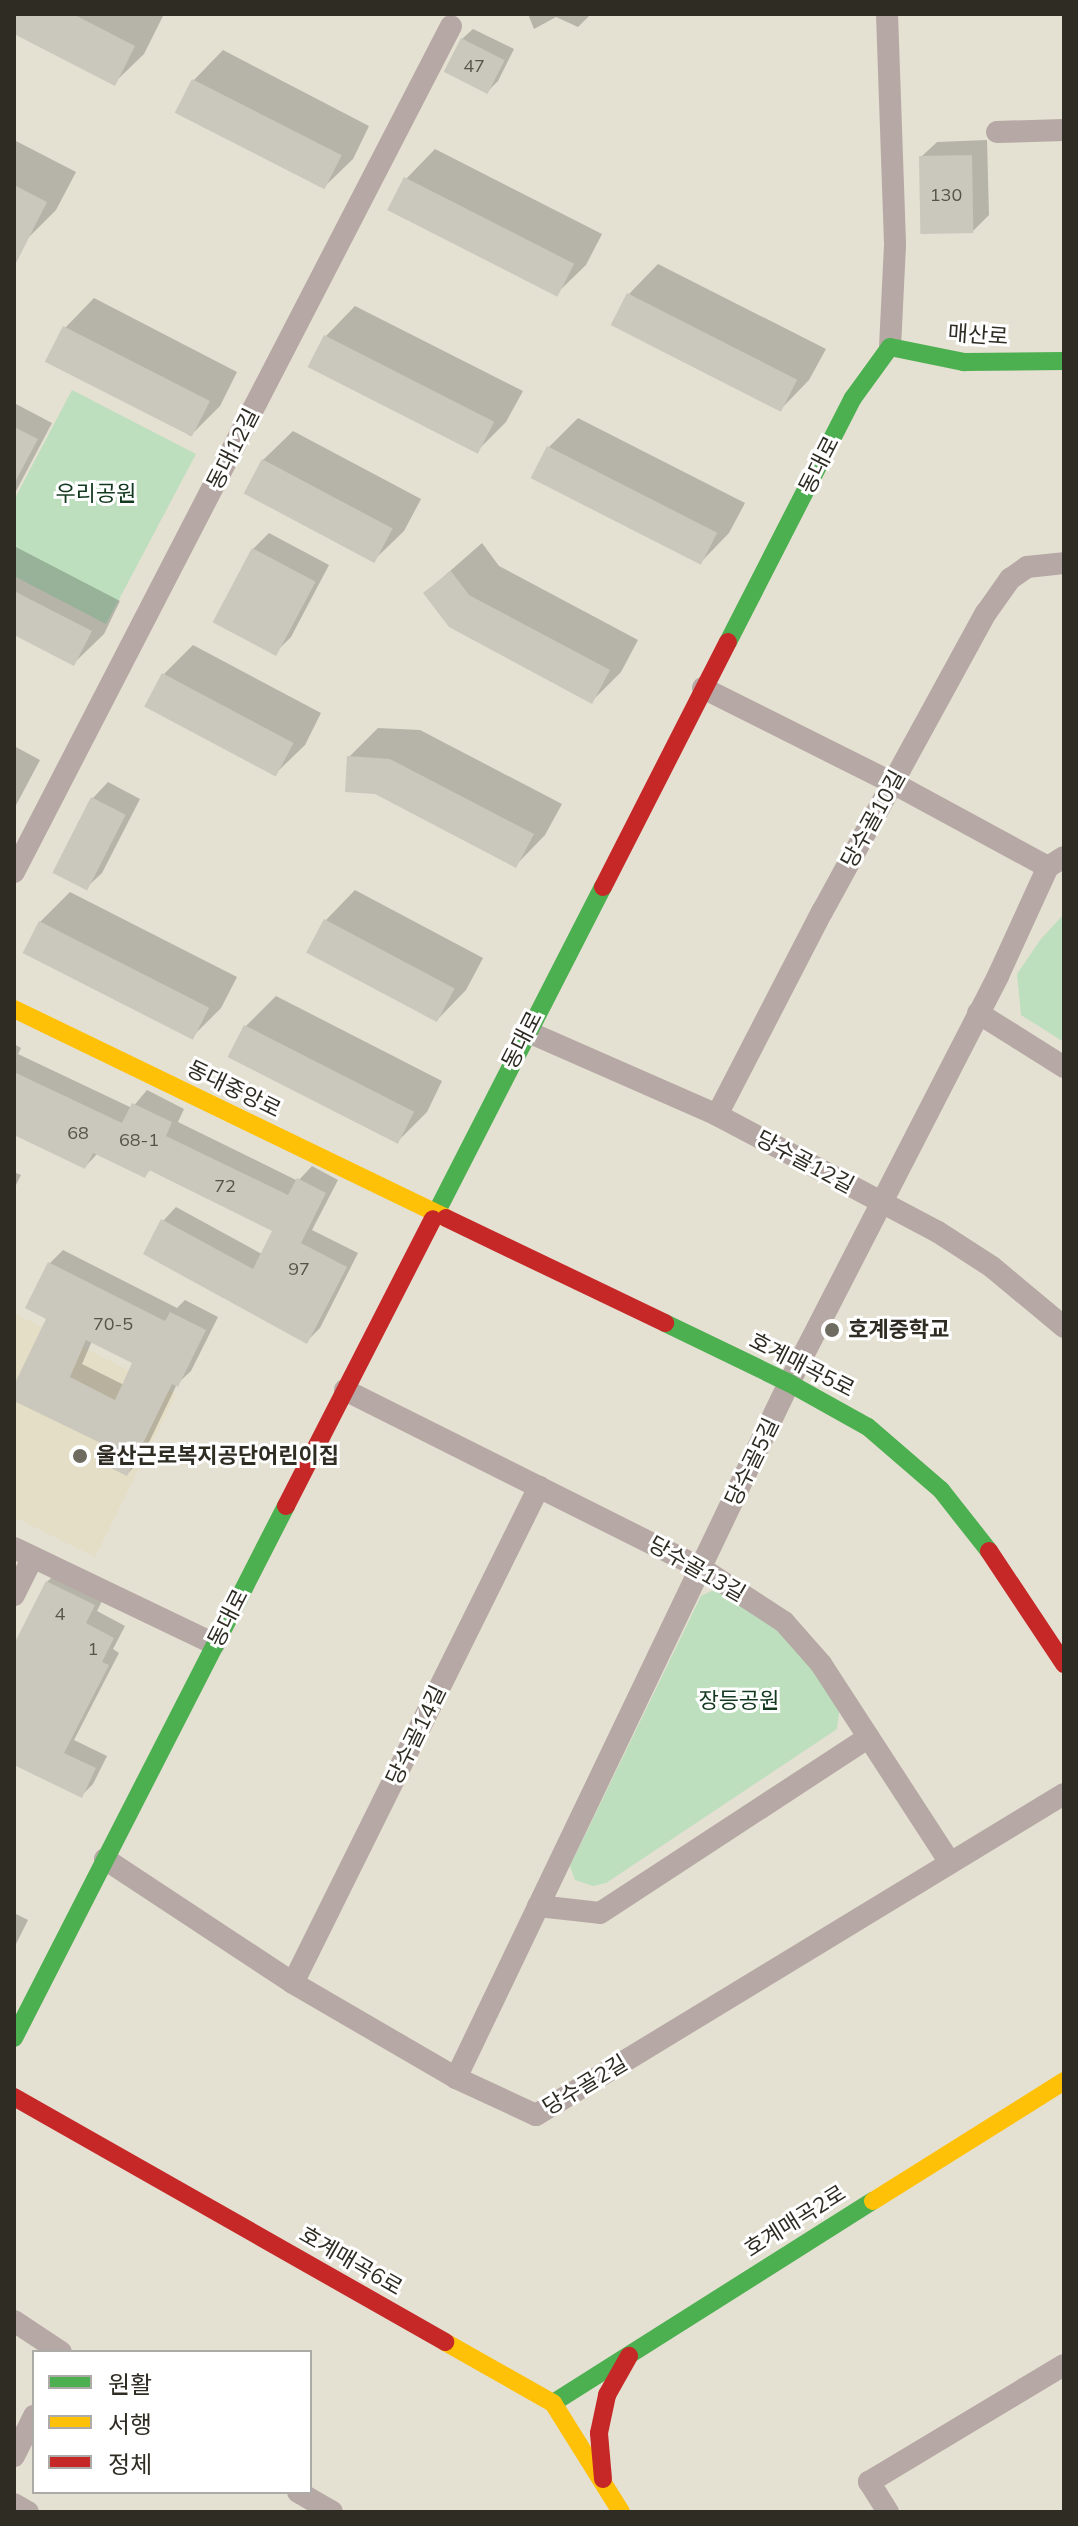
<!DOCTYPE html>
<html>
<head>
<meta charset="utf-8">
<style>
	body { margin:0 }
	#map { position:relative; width:1078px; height:2526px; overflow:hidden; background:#e4e0d2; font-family:Mulish,"Noto Sans KR",sans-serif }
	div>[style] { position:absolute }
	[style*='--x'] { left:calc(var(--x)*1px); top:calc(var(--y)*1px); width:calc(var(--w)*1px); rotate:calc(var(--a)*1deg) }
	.built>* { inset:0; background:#e5dec6 }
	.green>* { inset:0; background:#bddfbe }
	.shadow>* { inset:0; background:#0003 }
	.building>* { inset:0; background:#cac7bc; transform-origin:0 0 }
	.street>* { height:22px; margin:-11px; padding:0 11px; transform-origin:11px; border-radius:11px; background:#b6a8a4 }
	.fast>* { height:18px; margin:-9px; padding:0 9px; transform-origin:9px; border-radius:9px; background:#4caf50 }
	.slow>* { height:18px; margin:-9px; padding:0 9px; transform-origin:9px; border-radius:9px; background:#ffc107 }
	.jam>* { height:18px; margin:-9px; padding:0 9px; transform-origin:9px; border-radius:9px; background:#c62828 }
	.dots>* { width:22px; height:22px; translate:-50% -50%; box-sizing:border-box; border:4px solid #fff; border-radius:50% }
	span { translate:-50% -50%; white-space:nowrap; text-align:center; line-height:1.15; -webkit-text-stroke:6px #fff; paint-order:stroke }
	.number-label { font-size:18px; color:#56544a }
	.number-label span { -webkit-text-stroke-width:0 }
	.street-label { font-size:22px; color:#2f2c23 }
	.park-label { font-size:22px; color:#12381f }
	.poi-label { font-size:22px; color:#2f2c23; font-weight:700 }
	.left { translate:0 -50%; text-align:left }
	.frame { position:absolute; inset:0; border:16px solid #2f2c23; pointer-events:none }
	.legend { position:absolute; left:32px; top:2350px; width:280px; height:144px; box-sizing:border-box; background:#fff; border:2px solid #acaba7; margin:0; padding:10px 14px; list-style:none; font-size:24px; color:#2f2c23 }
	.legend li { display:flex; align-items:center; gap:16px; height:40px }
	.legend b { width:40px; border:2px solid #acaba7 }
</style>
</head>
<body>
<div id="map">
	<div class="built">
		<div style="clip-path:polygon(14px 1313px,176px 1394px,95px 1557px,14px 1517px)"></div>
	</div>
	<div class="green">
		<div style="clip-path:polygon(72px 390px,196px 454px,106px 624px,14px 576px,14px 500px)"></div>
		<div style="clip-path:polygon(1064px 914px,1064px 1042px,1021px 1015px,1017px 974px,1041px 939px)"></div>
		<div style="clip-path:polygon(718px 1588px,783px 1634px,812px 1664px,840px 1706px,837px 1729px,606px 1883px,593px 1886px,575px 1880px,570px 1866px,701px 1596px)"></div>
	</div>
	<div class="shadow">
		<div style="clip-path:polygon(14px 14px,159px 14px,163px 16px,144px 54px,114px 83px,14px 31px)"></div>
		<div style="clip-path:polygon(528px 14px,591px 14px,578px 27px,556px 17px,534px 29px)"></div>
		<div style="clip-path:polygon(473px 29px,514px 49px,498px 81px,488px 91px,462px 39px)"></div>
		<div style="clip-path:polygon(223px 50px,369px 126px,353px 159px,323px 188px,177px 112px,194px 80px)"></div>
		<div style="clip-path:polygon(14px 140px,76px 172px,56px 210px,27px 239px,14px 233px)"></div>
		<div style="clip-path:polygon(987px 140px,989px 215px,973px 231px,921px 157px,937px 142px)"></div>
		<div style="clip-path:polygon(435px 149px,602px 234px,586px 265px,556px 294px,406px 179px)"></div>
		<div style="clip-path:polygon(658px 264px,826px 349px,809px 380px,780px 410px,629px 294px)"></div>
		<div style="clip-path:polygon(94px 298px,237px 372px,220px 406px,190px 436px,65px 328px)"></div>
		<div style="clip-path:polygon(355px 306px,523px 391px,506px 422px,476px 452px,326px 336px)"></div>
		<div style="clip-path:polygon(14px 403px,52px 423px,14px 495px)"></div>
		<div style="clip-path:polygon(578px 418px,745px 503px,729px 533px,700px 563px,549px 447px)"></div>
		<div style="clip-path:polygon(293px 431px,421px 499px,404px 531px,374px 560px,263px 460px)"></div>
		<div style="clip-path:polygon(269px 533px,329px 565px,291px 637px,275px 653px,253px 549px)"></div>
		<div style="clip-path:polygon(482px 543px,499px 566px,638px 640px,621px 672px,592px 701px,425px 593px)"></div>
		<div style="clip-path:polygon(14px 546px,120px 601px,104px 634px,74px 663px,14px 633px)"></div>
		<div style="clip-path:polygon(193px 645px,321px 713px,305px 745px,275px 774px,164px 674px)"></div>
		<div style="clip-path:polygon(378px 728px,420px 730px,562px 804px,545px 835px,516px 865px,349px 757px)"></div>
		<div style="clip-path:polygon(14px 746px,40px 760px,14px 809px)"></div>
		<div style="clip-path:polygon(108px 782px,140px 799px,102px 873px,86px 888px,93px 798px)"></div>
		<div style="clip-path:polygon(355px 890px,483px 958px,466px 990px,437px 1020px,309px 952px,326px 920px)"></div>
		<div style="clip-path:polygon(70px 892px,237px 977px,221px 1008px,192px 1037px,40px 922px)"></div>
		<div style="clip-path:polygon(276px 996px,442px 1081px,427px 1112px,397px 1142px,230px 1056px,246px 1026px)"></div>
		<div style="clip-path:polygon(14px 1044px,21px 1048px,18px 1054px,132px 1108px,147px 1090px,184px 1109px,178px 1122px,298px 1181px,312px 1166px,338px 1180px,312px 1230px,358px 1253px,320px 1328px,307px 1341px,163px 1221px,176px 1207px,262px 1254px,275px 1230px,151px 1169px,145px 1175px,98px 1153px,85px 1167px,14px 1131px)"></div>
		<div style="clip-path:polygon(14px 1172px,21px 1175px,14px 1189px)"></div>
		<div style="clip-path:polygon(evenodd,63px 1250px,177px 1308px,185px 1300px,218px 1317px,191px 1371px,177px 1384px,140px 1461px,127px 1474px,115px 1448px,14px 1399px,14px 1389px,49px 1318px,28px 1307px,50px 1263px,63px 1250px,92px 1341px,135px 1362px,124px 1385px,82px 1364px,92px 1341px)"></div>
		<div style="clip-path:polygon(59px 1570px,106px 1593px,97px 1611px,125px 1626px,113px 1649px,119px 1653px,74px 1740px,107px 1756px,93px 1784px,81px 1796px,14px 1763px,14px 1645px,47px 1582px)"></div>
		<div style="clip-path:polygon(14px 1913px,28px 1920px,14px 1948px)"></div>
	</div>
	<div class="building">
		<div style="clip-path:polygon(14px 14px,73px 14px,135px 46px,115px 86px,14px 34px)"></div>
		<div style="left:461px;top:38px;width:49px;height:38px;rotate:27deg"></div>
		<div style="left:192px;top:79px;width:168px;height:38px;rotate:27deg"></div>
		<div style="left:972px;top:155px;width:78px;height:53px;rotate:89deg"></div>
		<div style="left:404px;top:177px;width:191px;height:37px;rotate:27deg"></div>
		<div style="clip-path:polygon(14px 185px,47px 202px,14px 267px)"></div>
		<div style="left:627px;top:293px;width:191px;height:36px;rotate:27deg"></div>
		<div style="left:63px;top:326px;width:165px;height:40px;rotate:27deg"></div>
		<div style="left:324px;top:335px;width:191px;height:36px;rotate:27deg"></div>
		<div style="clip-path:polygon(14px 427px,38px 439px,14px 484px)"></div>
		<div style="left:547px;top:446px;width:191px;height:36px;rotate:27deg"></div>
		<div style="left:262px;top:459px;width:148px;height:39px;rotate:28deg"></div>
		<div style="left:252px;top:548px;width:72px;height:84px;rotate:28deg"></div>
		<div style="clip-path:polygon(451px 571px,469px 595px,610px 670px,592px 704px,449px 627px,423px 593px)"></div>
		<div style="clip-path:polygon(14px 591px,92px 631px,74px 666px,14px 635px)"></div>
		<div style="left:162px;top:673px;width:149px;height:38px;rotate:28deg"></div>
		<div style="clip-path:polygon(347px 756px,390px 759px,534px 834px,516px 868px,375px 794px,345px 792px)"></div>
		<div style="left:91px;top:797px;width:39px;height:85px;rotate:27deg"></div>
		<div style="left:324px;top:919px;width:148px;height:38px;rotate:28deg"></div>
		<div style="left:39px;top:921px;width:191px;height:36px;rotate:27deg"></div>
		<div style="left:244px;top:1025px;width:191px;height:36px;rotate:27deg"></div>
		<div style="clip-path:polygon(14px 1072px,122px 1123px,132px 1103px,172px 1122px,166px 1136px,288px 1195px,297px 1178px,326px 1193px,301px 1243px,347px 1267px,307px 1344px,143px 1254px,161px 1219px,253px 1269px,272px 1231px,149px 1170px,145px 1178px,93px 1153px,85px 1169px,14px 1135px)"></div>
		<div style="clip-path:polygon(evenodd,48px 1262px,165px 1321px,170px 1312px,206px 1330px,178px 1387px,172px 1384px,127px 1476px,105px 1465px,113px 1449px,14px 1401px,14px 1385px,46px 1319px,25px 1308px,48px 1262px,86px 1340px,132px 1363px,115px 1400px,70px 1377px,86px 1340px)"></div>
		<div style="clip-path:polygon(46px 1581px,95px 1605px,86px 1623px,114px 1638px,102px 1662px,109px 1665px,64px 1753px,96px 1768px,82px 1798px,14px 1765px,14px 1644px)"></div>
	</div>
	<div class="street">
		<div style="--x:887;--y:14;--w:231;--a:88"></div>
		<div style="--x:895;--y:245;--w:102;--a:92.8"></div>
		<div style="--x:997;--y:132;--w:67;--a:-1.7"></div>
		<div style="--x:703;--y:688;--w:212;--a:26.6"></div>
		<div style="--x:893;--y:783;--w:176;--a:28.5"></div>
		<div style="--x:14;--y:872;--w:952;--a:-62.68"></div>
		<div style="--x:978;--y:1013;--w:102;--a:32.1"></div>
		<div style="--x:526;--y:1031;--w:209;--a:23.7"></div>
		<div style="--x:717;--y:1115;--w:250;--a:27.9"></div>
		<div style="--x:938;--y:1232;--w:64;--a:32.9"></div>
		<div style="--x:992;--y:1267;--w:94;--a:39.8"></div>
		<div style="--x:717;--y:1115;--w:229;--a:-62.7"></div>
		<div style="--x:822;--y:912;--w:341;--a:-61.3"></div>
		<div style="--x:986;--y:613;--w:42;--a:-54.8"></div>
		<div style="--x:1010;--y:579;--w:21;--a:-35"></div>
		<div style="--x:1027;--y:567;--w:37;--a:-6"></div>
		<div style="--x:345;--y:1390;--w:398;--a:26.6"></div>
		<div style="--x:701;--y:1568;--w:99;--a:33"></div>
		<div style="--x:784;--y:1622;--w:56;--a:48.6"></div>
		<div style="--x:821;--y:1664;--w:237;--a:57"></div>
		<div style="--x:14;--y:1548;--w:222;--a:25.6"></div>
		<div style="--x:14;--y:1595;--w:42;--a:-63.4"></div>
		<div style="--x:105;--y:1859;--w:225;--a:33.4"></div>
		<div style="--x:293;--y:1983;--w:189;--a:30.2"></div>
		<div style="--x:456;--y:2078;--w:88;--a:24.8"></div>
		<div style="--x:536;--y:2115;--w:618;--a:-31.3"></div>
		<div style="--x:538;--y:1906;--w:62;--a:6.4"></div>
		<div style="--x:600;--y:1913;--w:321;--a:-33.2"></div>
		<div style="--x:293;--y:1983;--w:554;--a:-63.62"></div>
		<div style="--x:456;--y:2078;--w:771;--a:-64.4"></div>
		<div style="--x:789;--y:1383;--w:458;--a:-62.8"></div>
		<div style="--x:998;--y:976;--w:120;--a:-65.4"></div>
		<div style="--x:1048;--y:867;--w:19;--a:-32"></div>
		<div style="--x:14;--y:2321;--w:56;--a:33.4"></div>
		<div style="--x:14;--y:2456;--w:45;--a:-63.4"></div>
		<div style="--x:298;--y:2492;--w:39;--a:30"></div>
		<div style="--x:14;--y:2504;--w:16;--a:30"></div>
		<div style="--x:888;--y:2512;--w:36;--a:-122"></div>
		<div style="--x:869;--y:2482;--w:227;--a:-31"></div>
	</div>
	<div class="fast">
		<div style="--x:728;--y:642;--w:274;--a:-62.9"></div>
		<div style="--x:853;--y:398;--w:63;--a:-54"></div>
		<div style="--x:890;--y:347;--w:76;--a:11.5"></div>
		<div style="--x:964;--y:362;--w:100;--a:-0.6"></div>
		<div style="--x:433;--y:1219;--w:373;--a:-62.9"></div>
		<div style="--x:665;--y:1323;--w:138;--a:25.8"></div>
		<div style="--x:789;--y:1383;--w:90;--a:29.1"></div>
		<div style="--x:868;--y:1427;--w:96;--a:40.8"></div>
		<div style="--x:941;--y:1490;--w:78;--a:51.8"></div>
		<div style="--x:14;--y:2038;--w:598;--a:-62.92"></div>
		<div style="--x:553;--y:2403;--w:378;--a:-32.3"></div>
	</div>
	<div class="slow">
		<div style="--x:14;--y:1009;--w:480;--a:25.8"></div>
		<div style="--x:873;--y:2201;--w:226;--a:-32.1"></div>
		<div style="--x:445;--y:2342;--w:124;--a:29.5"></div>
		<div style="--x:553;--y:2403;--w:128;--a:58"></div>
	</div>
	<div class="jam">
		<div style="--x:603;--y:887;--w:275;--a:-63"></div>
		<div style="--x:446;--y:1218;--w:243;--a:25.6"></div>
		<div style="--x:286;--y:1506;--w:322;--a:-62.9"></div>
		<div style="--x:989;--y:1551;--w:136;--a:56.4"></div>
		<div style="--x:14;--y:2097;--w:496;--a:29.6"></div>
		<div style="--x:603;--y:2479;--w:46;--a:-95"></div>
		<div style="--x:599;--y:2433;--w:39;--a:-78"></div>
		<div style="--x:607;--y:2395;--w:45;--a:-60.6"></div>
	</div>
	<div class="dots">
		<div style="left:832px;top:1330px;background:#6e6b60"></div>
		<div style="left:80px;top:1456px;background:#6e6b60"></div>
	</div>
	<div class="number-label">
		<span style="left:474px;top:66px">47</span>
		<span style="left:946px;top:195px">130</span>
		<span style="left:78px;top:1133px">68</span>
		<span style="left:139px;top:1140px">68-1</span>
		<span style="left:225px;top:1186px">72</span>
		<span style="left:299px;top:1269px">97</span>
		<span style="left:113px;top:1324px">70-5</span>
		<span style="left:60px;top:1614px">4</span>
		<span style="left:93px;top:1649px">1</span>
	</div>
	<div class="street-label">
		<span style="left:978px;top:335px;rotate:4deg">매산로</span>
		<span style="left:233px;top:449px;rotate:-63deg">동대12길</span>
		<span style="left:819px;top:465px;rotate:-63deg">동대로</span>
		<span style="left:873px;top:819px;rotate:-61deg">당수골10길</span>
		<span style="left:522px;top:1040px;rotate:-63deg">동대로</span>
		<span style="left:234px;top:1089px;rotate:26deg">동대중앙로</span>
		<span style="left:805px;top:1162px;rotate:28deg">당수골12길</span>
		<span style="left:802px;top:1365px;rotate:27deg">호계매곡5로</span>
		<span style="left:752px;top:1462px;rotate:-64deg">당수골5길</span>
		<span style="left:697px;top:1569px;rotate:30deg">당수골13길</span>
		<span style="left:228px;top:1618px;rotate:-63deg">동대로</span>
		<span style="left:416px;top:1735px;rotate:-64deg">당수골14길</span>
		<span style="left:585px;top:2085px;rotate:-31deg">당수골2길</span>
		<span style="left:795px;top:2221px;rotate:-32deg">호계매곡2로</span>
		<span style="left:351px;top:2261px;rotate:30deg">호계매곡6로</span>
	</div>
	<div class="park-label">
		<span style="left:96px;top:494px">우리공원</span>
		<span style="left:739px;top:1701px">장등공원</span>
	</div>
	<div class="poi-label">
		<span class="left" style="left:848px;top:1330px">호계중학교</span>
		<span class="left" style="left:96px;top:1456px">울산근로복지공단어린이집</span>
	</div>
	<div class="frame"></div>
	<ul class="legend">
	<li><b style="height:10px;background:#4caf50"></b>원활</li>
	<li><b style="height:10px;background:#ffc107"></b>서행</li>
	<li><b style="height:10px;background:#c62828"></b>정체</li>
	</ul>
</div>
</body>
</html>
